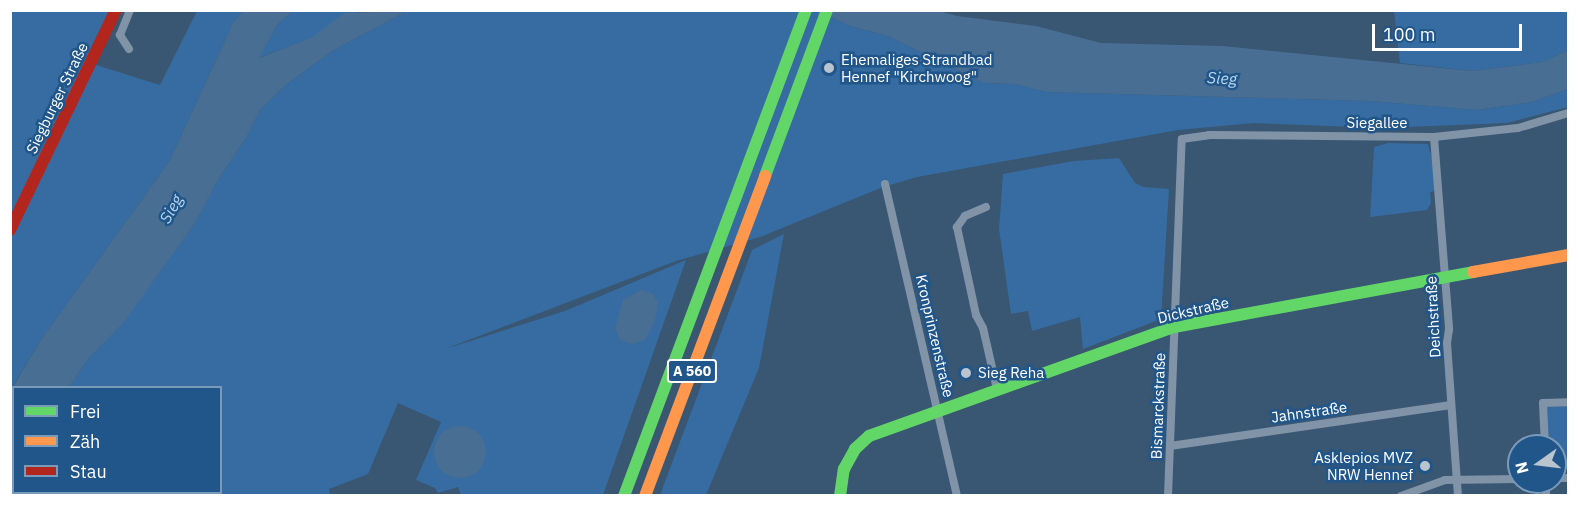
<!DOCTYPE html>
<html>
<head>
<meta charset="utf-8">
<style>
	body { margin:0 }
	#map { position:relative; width:1579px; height:506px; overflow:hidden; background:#395672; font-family:"IBM Plex Sans",sans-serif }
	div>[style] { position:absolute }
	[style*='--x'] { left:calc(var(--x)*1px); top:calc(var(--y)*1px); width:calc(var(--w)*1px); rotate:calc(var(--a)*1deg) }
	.green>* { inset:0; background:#366ca1 }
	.water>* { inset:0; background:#496e93 }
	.round { border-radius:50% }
	.street>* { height:8px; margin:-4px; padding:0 4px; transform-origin:4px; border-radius:4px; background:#8093a7 }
	.fast>* { height:12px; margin:-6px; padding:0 6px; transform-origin:6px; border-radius:6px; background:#63d668 }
	.slow>* { height:12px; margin:-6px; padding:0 6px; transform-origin:6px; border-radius:6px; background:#ff974d }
	.jam>* { height:12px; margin:-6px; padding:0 6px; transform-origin:6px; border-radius:6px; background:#b3261e }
	.dots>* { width:16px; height:16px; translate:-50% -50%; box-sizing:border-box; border:3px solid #21568a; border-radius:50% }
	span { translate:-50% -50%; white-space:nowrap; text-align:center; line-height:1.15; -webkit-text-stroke:5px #21568a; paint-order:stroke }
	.shield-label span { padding:2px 4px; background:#21568a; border:2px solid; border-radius:4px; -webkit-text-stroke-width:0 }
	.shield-label { font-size:14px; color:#fff; font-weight:700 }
	.poi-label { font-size:15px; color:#fff }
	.left { translate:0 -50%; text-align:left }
	.right { translate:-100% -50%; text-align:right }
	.street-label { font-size:15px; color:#fff }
	.water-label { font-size:16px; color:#b9d7f2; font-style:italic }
	.frame { position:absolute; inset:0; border:12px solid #fff; pointer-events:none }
	.legend { position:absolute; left:12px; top:386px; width:210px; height:108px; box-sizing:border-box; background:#21568a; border:2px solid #7a9ab9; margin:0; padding:8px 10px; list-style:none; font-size:18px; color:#fff }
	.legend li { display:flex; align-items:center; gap:12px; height:30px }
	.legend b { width:30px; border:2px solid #7a9ab9 }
	.north { position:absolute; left:1507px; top:434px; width:60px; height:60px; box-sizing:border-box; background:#21568a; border:2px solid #7a9ab9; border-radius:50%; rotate:256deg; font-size:16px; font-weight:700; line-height:24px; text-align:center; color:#fff }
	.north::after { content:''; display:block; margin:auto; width:21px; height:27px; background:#bac4ce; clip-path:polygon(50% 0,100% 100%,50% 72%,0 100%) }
	.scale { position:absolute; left:1372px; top:24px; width:150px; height:27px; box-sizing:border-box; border:3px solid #fff; border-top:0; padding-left:8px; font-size:18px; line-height:21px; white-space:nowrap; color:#fff; -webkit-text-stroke:4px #21568a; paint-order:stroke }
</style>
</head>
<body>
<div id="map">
	<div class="green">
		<div style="clip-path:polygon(11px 11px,118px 11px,93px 64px,160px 85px,197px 11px,243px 11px,233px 23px,169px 162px,40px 341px,11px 389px)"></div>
		<div style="clip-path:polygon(293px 11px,363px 11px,350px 14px,312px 38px,258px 58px,277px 25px)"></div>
		<div style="clip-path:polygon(407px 11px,818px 11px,850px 26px,888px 36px,984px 83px,1015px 84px,1046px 92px,1370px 101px,1477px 110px,1532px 102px,1568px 89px,1568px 107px,1507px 123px,1381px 128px,1254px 123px,1178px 130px,917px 177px,883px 187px,760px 237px,676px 261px,445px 349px,565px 311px,686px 260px,603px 495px,461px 495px,458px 487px,438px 493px,435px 488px,416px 480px,441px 422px,398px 403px,368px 474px,329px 489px,330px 495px,11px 496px,13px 480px,14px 492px,220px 492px,220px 388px,69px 387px,88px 359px,124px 321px,195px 223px,219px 178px,247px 136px,260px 110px,287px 84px,332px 51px)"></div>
		<div style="clip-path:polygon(1394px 11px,1568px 11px,1568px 50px,1543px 62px,1472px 71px,1400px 63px)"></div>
		<div style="clip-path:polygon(1388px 143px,1428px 144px,1432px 159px,1435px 191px,1430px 192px,1431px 203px,1427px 210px,1370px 217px,1374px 147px)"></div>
		<div style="clip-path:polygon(1119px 158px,1135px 183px,1144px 187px,1169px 189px,1161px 319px,1083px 349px,1080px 317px,1032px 331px,1028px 311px,1011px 314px,999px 229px,1003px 174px,1074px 161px)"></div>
		<div style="clip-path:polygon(784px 234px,759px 368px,706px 495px,660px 495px,752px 250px)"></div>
		<div style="clip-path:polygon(1568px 406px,1568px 469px,1555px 469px,1555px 446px,1549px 446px,1547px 407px)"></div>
	</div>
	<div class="water">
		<div style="clip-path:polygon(243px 11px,293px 11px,277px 25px,259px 58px,311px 38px,345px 13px,407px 11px,332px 51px,287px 84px,260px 110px,247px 136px,219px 178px,195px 223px,124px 322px,88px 359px,69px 387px,14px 388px,14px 480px,11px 485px,11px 390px,40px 341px,169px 162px,233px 23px)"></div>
		<div style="clip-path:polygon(818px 11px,939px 11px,957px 16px,1036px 26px,1101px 43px,1223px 46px,1472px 71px,1543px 62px,1568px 50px,1568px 89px,1532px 102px,1477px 110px,1370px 101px,1046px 92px,1015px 84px,984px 83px,888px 36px,850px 26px)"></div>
		<div style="clip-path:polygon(641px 290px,652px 293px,658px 302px,655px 320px,645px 340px,632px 344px,620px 340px,615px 328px,623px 300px)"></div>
		<div class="round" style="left:434px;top:426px;width:52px;height:52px"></div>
	</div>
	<div class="street">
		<div style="--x:129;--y:49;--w:17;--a:-123"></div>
		<div style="--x:120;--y:35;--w:27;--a:-68"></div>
		<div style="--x:1434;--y:137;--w:193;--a:85.5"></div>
		<div style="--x:1449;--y:329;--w:14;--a:98"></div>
		<div style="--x:1447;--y:343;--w:153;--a:85.9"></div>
		<div style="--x:885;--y:184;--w:320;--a:77"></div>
		<div style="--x:986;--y:207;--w:23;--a:157"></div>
		<div style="--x:965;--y:216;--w:14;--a:126"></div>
		<div style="--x:957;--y:227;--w:90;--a:77.8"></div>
		<div style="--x:976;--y:315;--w:15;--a:62"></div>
		<div style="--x:983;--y:328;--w:63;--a:77.1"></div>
		<div style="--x:1170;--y:446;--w:284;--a:-8.3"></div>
		<div style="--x:1545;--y:446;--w:43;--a:-92.7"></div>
		<div style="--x:1543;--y:403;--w:25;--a:-2"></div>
		<div style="--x:1555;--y:478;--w:13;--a:0"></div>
		<div style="--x:1168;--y:496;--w:357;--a:-87.8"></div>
		<div style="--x:1182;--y:139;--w:27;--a:-8"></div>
		<div style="--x:1209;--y:135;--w:225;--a:0.5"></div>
		<div style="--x:1434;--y:137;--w:84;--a:-6.1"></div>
		<div style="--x:1518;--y:128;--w:52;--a:-16.7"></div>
		<div style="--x:1401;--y:496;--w:47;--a:-20"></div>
		<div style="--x:1445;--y:480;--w:74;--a:-0.8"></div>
		<div style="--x:1546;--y:496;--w:14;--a:-90"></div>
	</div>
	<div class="fast">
		<div style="--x:765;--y:176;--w:177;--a:-69.5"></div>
		<div style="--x:624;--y:496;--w:519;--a:-69.47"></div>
		<div style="--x:840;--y:496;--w:27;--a:-82"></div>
		<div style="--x:844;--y:469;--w:23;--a:-61"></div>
		<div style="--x:855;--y:449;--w:19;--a:-43"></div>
		<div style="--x:869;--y:436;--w:324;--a:-19.7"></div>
		<div style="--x:1174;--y:327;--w:304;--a:-10.4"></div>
	</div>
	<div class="slow">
		<div style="--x:1473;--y:272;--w:97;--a:-10.1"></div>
		<div style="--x:645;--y:496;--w:342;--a:-69.4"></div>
	</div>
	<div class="jam">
		<div style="--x:10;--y:230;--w:244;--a:-64.3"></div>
	</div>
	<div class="dots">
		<div style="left:829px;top:68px;background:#bac4ce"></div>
		<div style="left:966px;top:373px;background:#bac4ce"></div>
		<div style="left:1425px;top:466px;background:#bac4ce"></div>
	</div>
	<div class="shield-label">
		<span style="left:692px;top:371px">A 560</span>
	</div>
	<div class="poi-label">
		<span class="left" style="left:841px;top:68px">Ehemaliges Strandbad<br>Hennef "Kirchwoog"</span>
		<span class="left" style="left:978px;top:373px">Sieg Reha</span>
		<span class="right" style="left:1413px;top:466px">Asklepios MVZ<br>NRW Hennef</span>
	</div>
	<div class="street-label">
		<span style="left:57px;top:98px;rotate:-64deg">Siegburger Straße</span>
		<span style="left:1377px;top:123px">Siegallee</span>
		<span style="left:1193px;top:310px;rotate:-13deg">Dickstraße</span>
		<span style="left:1433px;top:317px;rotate:-93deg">Deichstraße</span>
		<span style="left:935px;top:336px;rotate:77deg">Kronprinzenstraße</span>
		<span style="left:1158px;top:406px;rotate:-88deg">Bismarckstraße</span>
		<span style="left:1309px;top:412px;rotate:-8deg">Jahnstraße</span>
	</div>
	<div class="water-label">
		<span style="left:1222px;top:78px;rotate:3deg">Sieg</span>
		<span style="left:171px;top:209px;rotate:-61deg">Sieg</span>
	</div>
	<div class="frame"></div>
	<ul class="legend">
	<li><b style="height:8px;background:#63d668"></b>Frei</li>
	<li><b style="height:8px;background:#ff974d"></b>Zäh</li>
	<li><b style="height:8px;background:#b3261e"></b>Stau</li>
	</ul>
	<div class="north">N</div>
	<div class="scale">100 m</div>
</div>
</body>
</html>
